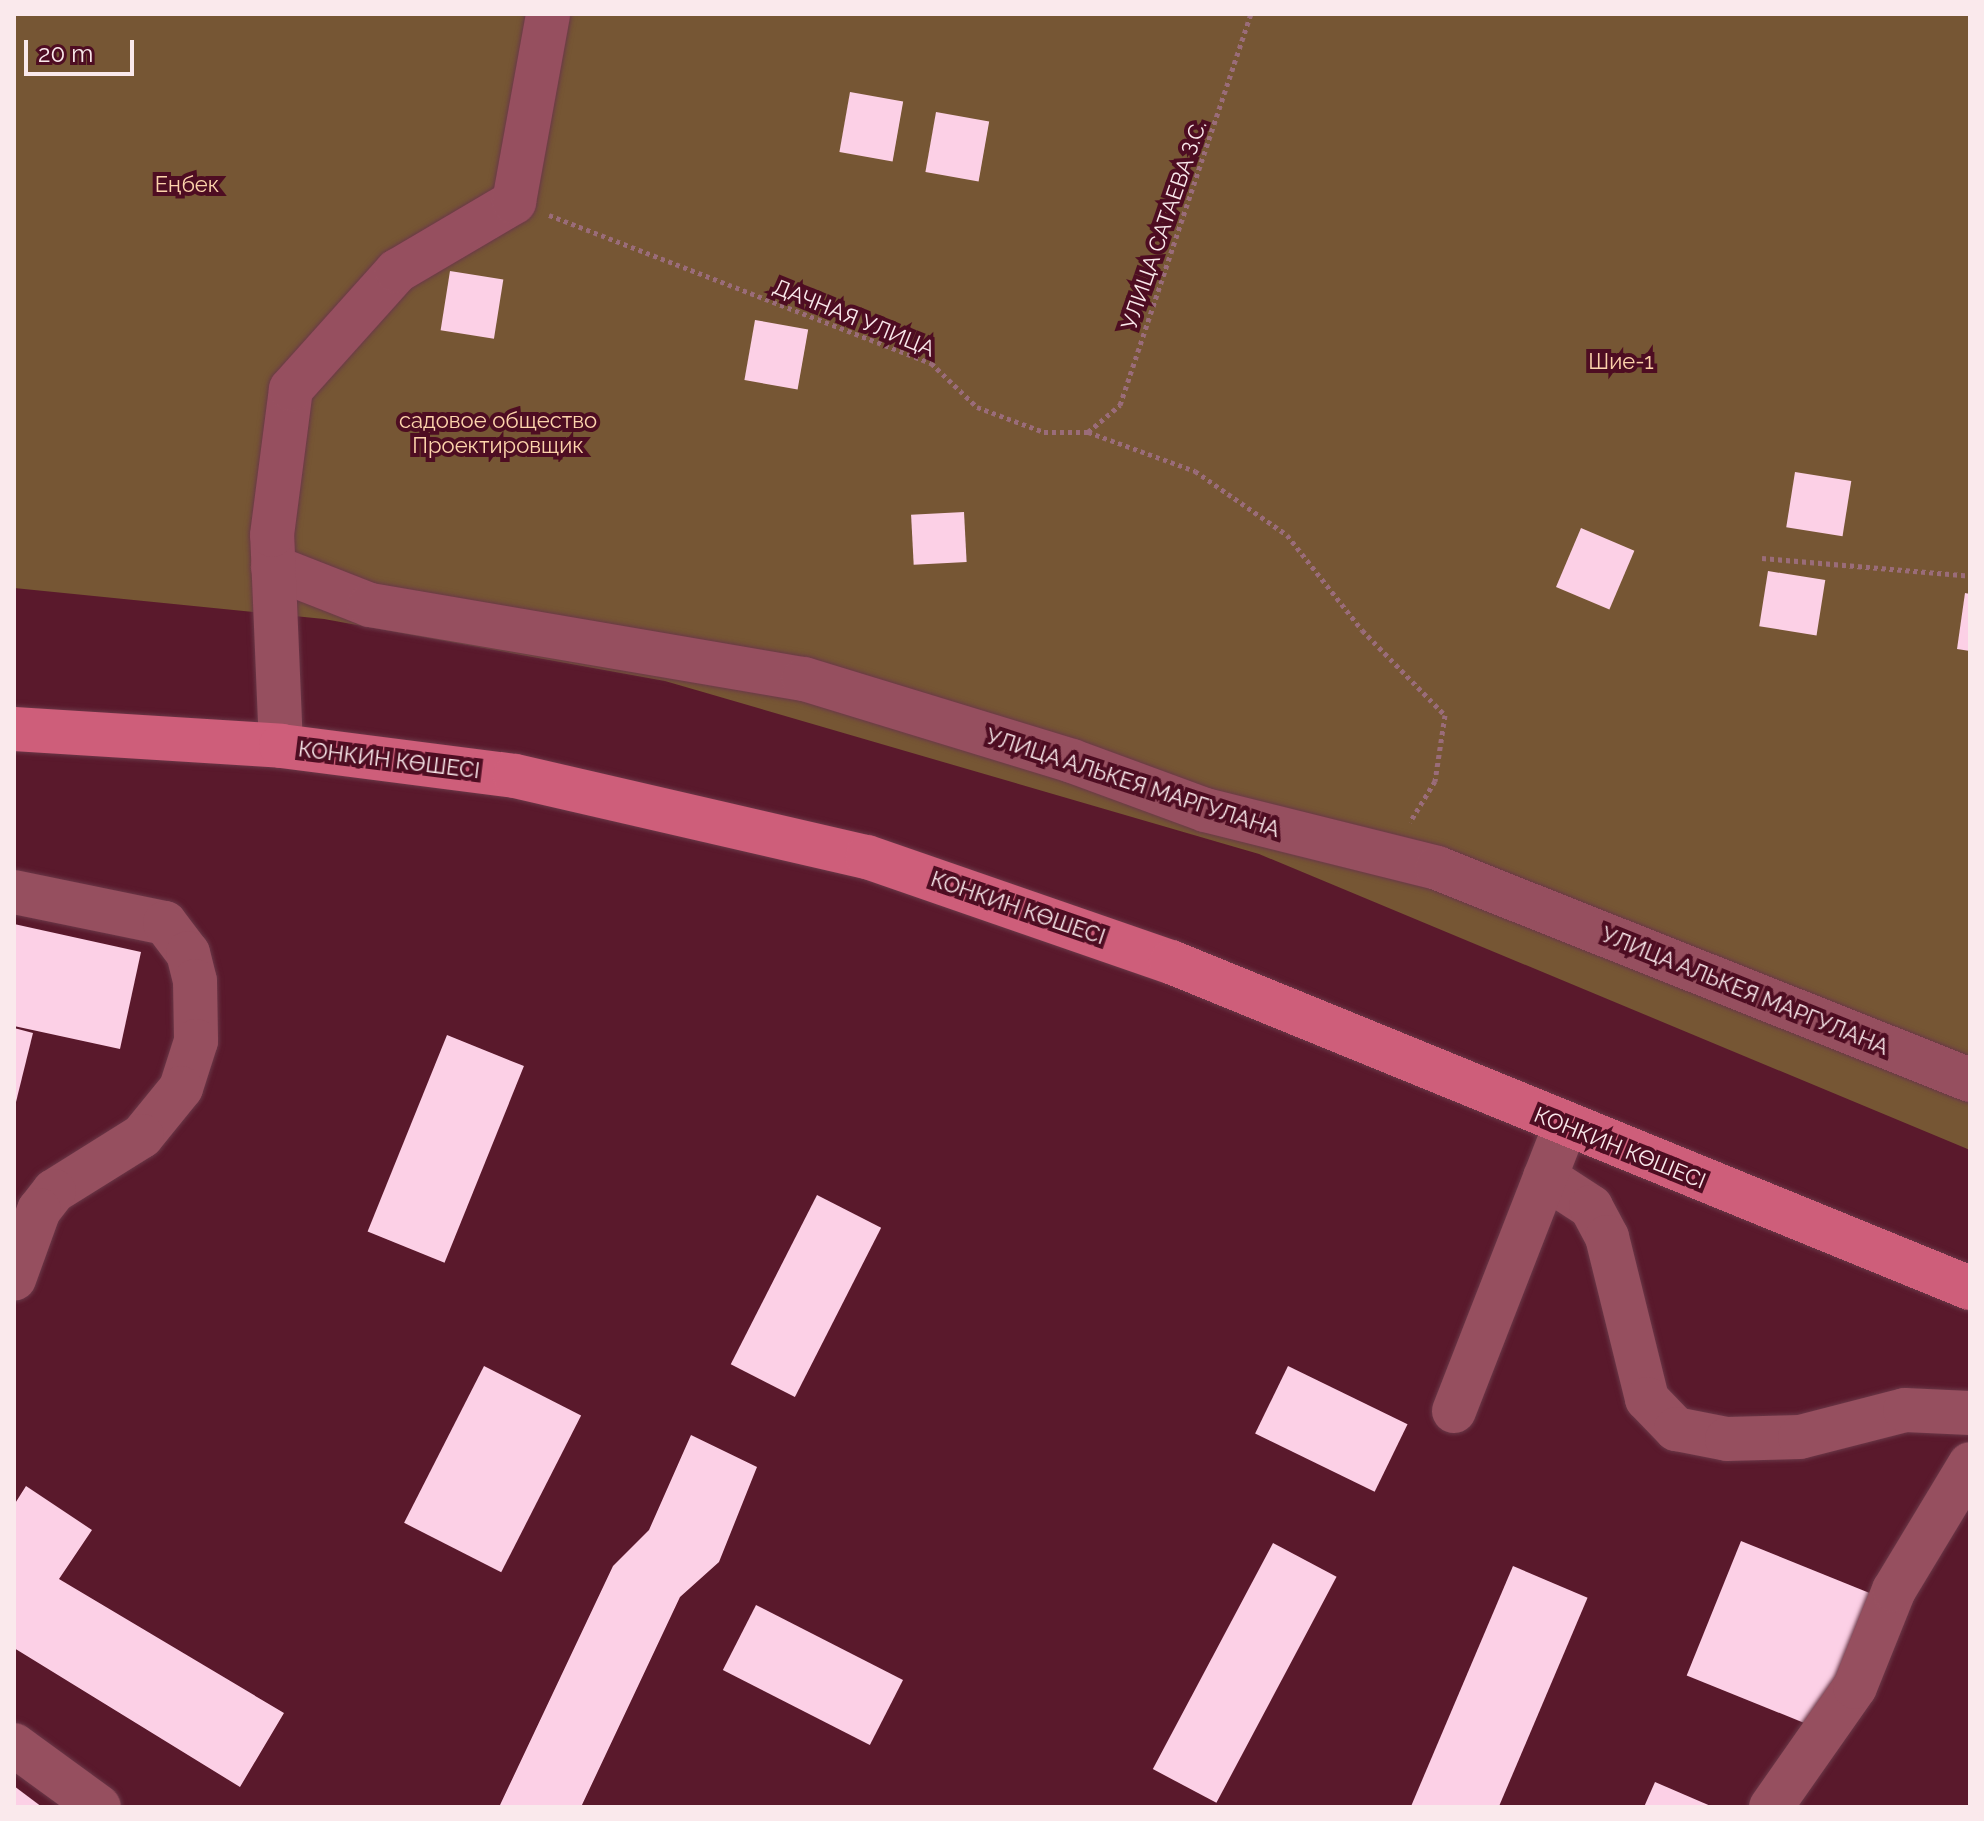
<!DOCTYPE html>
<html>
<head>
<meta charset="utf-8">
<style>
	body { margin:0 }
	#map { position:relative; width:1984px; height:1821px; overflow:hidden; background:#5a192c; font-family:Raleway,sans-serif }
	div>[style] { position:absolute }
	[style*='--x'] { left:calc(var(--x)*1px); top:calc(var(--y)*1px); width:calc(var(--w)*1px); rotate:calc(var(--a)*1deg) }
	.green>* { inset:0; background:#765634 }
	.building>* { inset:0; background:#fcd0e6; transform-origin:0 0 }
	.path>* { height:5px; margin-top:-2.5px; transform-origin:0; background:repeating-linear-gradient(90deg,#9a6c79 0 4px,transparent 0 8px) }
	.roads { filter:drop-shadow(0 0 2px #6a3848) drop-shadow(0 0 2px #6a3848) }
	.minor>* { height:44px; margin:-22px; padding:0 22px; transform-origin:22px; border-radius:22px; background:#964f5f }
	.highway>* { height:44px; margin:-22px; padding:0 22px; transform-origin:22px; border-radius:22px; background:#ce5e7a }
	span { translate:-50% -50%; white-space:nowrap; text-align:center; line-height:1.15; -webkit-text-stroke:8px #4e0d22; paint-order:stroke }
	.park-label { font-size:22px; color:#fdd4ac }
	.street-label { font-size:22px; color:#fae9ec }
	.frame { position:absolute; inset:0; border:16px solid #fae9ec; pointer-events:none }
	.scale { position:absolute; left:24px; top:40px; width:110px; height:36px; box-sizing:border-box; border:4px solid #fae9ec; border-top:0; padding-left:10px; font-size:24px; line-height:28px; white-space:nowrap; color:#fae9ec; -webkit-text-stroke:6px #4e0d22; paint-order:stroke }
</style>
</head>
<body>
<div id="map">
	<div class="green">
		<div style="clip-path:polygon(14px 14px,1970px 14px,1970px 1150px,1259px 854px,665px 681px,324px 619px,14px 588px)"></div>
	</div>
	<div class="building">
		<div style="left:850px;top:92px;width:54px;height:61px;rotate:10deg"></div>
		<div style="left:936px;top:112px;width:54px;height:61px;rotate:10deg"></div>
		<div style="left:450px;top:271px;width:54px;height:60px;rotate:9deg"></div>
		<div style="left:755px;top:320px;width:54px;height:61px;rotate:10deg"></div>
		<div style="left:1795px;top:472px;width:57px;height:56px;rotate:9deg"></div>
		<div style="left:964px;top:512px;width:50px;height:53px;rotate:87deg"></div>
		<div style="left:1581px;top:528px;width:58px;height:64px;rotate:23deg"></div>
		<div style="left:1768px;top:571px;width:58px;height:56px;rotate:9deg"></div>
		<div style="clip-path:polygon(1965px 593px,1970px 594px,1970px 651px,1957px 649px)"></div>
		<div style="clip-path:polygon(14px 924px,141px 952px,120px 1049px,14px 1026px)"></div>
		<div style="clip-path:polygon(14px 1028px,33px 1033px,15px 1106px,14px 1106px)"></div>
		<div style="left:447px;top:1035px;width:83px;height:212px;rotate:22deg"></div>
		<div style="left:817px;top:1195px;width:72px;height:190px;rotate:27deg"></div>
		<div style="left:484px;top:1366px;width:109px;height:176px;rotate:27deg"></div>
		<div style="left:1288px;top:1366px;width:133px;height:75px;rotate:26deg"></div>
		<div style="clip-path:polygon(691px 1435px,757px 1467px,719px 1562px,680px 1597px,581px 1807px,500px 1805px,613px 1566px,649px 1530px)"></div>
		<div style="clip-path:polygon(26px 1486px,92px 1530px,59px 1579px,284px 1713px,240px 1787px,14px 1648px,14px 1505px)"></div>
		<div style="left:1741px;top:1541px;width:140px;height:145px;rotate:22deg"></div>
		<div style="left:1273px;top:1543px;width:72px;height:256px;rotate:28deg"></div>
		<div style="left:1513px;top:1566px;width:81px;height:262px;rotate:23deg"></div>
		<div style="left:756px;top:1605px;width:165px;height:73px;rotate:27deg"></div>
		<div style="clip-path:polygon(1655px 1782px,1713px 1807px,1644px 1807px)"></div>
		<div style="clip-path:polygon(14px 1786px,42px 1807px,14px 1807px)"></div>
	</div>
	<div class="path">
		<div style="--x:549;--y:215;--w:410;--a:21.2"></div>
		<div style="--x:931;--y:363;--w:64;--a:43.7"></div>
		<div style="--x:977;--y:407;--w:72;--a:20.5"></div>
		<div style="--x:1044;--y:432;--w:44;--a:0"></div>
		<div style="--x:1088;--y:432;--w:114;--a:20"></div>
		<div style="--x:1195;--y:471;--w:112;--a:34.8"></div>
		<div style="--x:1287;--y:535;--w:121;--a:51.7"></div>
		<div style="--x:1362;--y:630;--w:119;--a:45.7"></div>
		<div style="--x:1445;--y:715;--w:67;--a:98.6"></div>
		<div style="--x:1435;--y:781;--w:48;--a:121.4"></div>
		<div style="--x:1088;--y:432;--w:42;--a:-40.2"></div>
		<div style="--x:1120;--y:405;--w:412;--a:-71.5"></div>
		<div style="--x:1762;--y:558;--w:209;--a:4.9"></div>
	</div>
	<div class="roads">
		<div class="minor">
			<div style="--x:273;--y:567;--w:104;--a:21.4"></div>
			<div style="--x:370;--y:605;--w:440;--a:9.7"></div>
			<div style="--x:804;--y:679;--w:280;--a:17"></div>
			<div style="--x:1072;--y:761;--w:142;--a:20.2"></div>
			<div style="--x:1205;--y:810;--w:239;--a:14"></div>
			<div style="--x:1437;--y:868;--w:574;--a:21.69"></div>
			<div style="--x:281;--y:746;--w:211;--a:-92.4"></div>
			<div style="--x:272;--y:535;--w:147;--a:-82.6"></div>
			<div style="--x:291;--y:389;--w:159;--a:-48.1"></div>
			<div style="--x:397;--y:271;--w:136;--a:-30.5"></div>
			<div style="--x:514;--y:202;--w:191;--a:-79.7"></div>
			<div style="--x:14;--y:892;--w:154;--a:11.6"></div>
			<div style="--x:165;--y:923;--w:38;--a:53"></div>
			<div style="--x:188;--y:953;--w:29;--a:76"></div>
			<div style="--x:195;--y:981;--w:60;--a:89"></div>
			<div style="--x:196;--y:1041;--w:49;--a:107.7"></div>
			<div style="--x:181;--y:1088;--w:62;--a:129.1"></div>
			<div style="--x:142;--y:1136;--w:104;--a:148"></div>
			<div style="--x:54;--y:1191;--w:24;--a:128"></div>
			<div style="--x:39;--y:1210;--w:73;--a:109.9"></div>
			<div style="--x:1545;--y:1177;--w:55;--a:33.1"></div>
			<div style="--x:1591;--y:1207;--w:34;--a:62"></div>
			<div style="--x:1607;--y:1237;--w:167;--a:76.1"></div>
			<div style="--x:1647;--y:1399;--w:42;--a:46"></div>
			<div style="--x:1676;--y:1429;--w:52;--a:11.1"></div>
			<div style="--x:1727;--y:1439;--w:73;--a:-1.6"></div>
			<div style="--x:1800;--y:1437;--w:108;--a:-14.4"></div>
			<div style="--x:1905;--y:1410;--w:65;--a:2.6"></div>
			<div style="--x:1454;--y:1411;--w:306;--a:-68.7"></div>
			<div style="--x:14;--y:1745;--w:105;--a:36.1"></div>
			<div style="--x:1771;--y:1807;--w:146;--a:-55"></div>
			<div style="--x:1855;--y:1687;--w:105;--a:-68.1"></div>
			<div style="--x:1894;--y:1590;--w:147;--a:-58.9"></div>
		</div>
		<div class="highway">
			<div style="--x:14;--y:729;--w:268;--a:3.6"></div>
			<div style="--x:281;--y:746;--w:236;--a:7.3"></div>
			<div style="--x:515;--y:776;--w:361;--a:13"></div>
			<div style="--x:867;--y:857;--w:322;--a:19.1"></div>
			<div style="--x:1171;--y:962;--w:863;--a:22.2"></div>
		</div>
	</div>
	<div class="park-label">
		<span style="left:187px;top:185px">Еңбек</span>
		<span style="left:1621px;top:362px">Шие-1</span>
		<span style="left:498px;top:433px">садовое общество<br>Проектировщик</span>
	</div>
	<div class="street-label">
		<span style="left:1164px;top:225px;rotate:-71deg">УЛИЦА САТАЕВА З.С.</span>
		<span style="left:854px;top:318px;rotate:22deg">ДАЧНАЯ УЛИЦА</span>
		<span style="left:389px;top:760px;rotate:7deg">КОНКИН КӨШЕСІ</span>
		<span style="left:1133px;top:783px;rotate:18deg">УЛИЦА АЛЬКЕЯ МАРГУЛАНА</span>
		<span style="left:1018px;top:908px;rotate:19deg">КОНКИН КӨШЕСІ</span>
		<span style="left:1745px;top:991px;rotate:22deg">УЛИЦА АЛЬКЕЯ МАРГУЛАНА</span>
		<span style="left:1620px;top:1148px;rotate:22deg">КОНКИН КӨШЕСІ</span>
	</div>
	<div class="frame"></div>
	<div class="scale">20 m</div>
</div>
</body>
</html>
